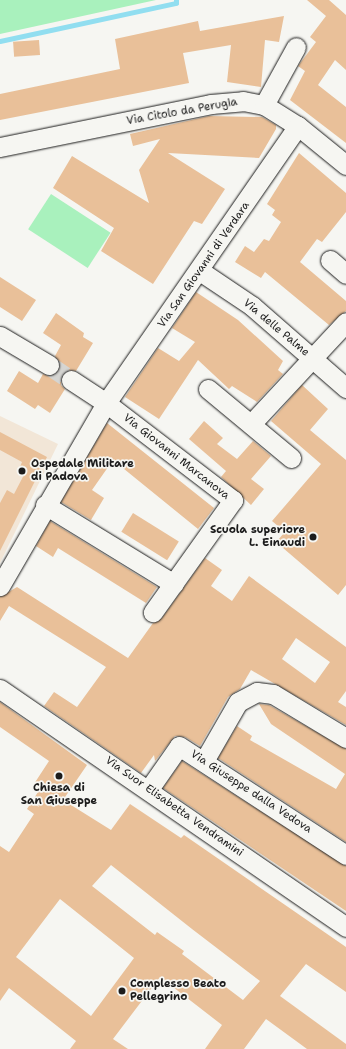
<!DOCTYPE html>
<html>
<head>
<meta charset="utf-8">
<style>
	body { margin:0 }
	#map { position:relative; width:346px; height:1049px; overflow:hidden; background:#f6f6f2; font-family:"Shantell Sans",sans-serif }
	div>[style] { position:absolute }
	[style*='--x'] { left:calc(var(--x)*1px); top:calc(var(--y)*1px); width:calc(var(--w)*1px); rotate:calc(var(--a)*1deg) }
	.built>* { inset:0; background:#f2e6d7 }
	.green>* { inset:0; background:#a9f1bd; transform-origin:0 0 }
	.stream>* { height:4.5px; margin:-2.25px; padding:0 2.25px; transform-origin:2.25px; border-radius:2.25px; background:#91def0 }
	.building>* { inset:0; background:#e9c099; transform-origin:0 0 }
	.minor-tunnel>* { height:19px; margin-top:-9.5px; transform-origin:0; background:repeating-linear-gradient(90deg,#d5d5d2 0 19px,transparent 0 29px) }
	.roads { filter:drop-shadow(0 0 1px #1c1c1c) drop-shadow(0 0 1px #1c1c1c) }
	.minor>* { height:19px; margin:-9.5px; padding:0 9.5px; transform-origin:9.5px; border-radius:9.5px; background:#f6f6f2 }
	.dots>* { width:11px; height:11px; translate:-50% -50%; box-sizing:border-box; border:2px solid #f6f6f2; border-radius:50% }
	span { translate:-50% -50%; white-space:nowrap; text-align:center; line-height:1.15; -webkit-text-stroke:3.5px #f6f6f2; paint-order:stroke }
	.street-label { font-size:11px; color:#1c1c1c }
	.poi-label { font-size:11px; color:#1c1c1c; font-weight:700 }
	.left { translate:0 -50%; text-align:left }
	.right { translate:-100% -50%; text-align:right }
</style>
</head>
<body>
<div id="map">
	<div class="built">
		<div style="clip-path:polygon(0 416px,58px 444px,0 563px)"></div>
	</div>
	<div class="green">
		<div style="clip-path:polygon(0 0,156px 0,0 34px)"></div>
		<div style="left:51px;top:194px;width:71px;height:42px;rotate:33deg"></div>
	</div>
	<div class="stream">
		<div style="--x:0;--y:41;--w:180;--a:-12.2"></div>
		<div style="--x:176;--y:3;--w:3;--a:-90"></div>
	</div>
	<div class="building">
		<div style="clip-path:polygon(307px 0,329px 0,346px 15px,346px 70px,335px 60px,318px 85px,346px 107px,346px 143px,290px 100px,305px 71px,298px 66px,316px 42px,310px 37px,326px 16px)"></div>
		<div style="clip-path:polygon(284px 16px,279px 42px,265px 40px,261px 87px,227px 82px,231px 45px,183px 53px,189px 83px,0 120px,0 94px,120px 69px,115px 39px,198px 21px,200px 31px)"></div>
		<div style="left:39px;top:40px;width:15px;height:26px;rotate:86deg"></div>
		<div style="clip-path:polygon(209px 116px,262px 117px,276px 125px,276px 129px,259px 158px,168px 153px,225px 189px,202px 224px,194px 221px,153px 284px,101px 251px,114px 228px,53px 188px,72px 156px,149px 203px,139px 170px,160px 139px,133px 146px,130px 134px)"></div>
		<div style="clip-path:polygon(299px 153px,346px 193px,346px 212px,322px 242px,317px 239px,300px 262px,346px 301px,346px 311px,329px 325px,265px 272px,261px 278px,235px 262px,245px 246px,254px 252px,264px 239px,269px 241px,281px 222px,272px 215px,275px 210px,267px 204px)"></div>
		<div style="clip-path:polygon(0 277px,36px 300px,22px 321px,0 307px)"></div>
		<div style="clip-path:polygon(196px 292px,238px 320px,283px 361px,278px 370px,283px 374px,257px 402px,232px 386px,229px 389px,198px 360px,159px 419px,125px 397px,158px 348px,179px 361px,195px 342px,172px 328px)"></div>
		<div style="clip-path:polygon(56px 313px,84px 333px,83px 337px,93px 343px,76px 371px,66px 370px,62px 374px,61px 385px,65px 389px,50px 413px,38px 405px,35px 409px,7px 391px,19px 371px,38px 383px,43px 374px,49px 376px,58px 371px,60px 365px,55px 356px,61px 345px,43px 333px)"></div>
		<div style="clip-path:polygon(302px 385px,328px 409px,310px 430px,346px 460px,346px 585px,338px 595px,276px 542px,285px 532px,272px 521px,321px 464px,271px 421px)"></div>
		<div style="clip-path:polygon(204px 421px,223px 438px,217px 444px,237px 459px,253px 441px,271px 456px,251px 479px,264px 489px,251px 505px,221px 477px,226px 471px,189px 439px)"></div>
		<div style="clip-path:polygon(107px 423px,214px 508px,198px 529px,113px 460px,92px 490px,104px 498px,91px 520px,61px 502px)"></div>
		<div style="clip-path:polygon(0 432px,47px 457px,0 551px,0 503px,7px 490px,14px 494px,26px 471px,20px 467px,22px 462px,0 450px)"></div>
		<div style="left:133px;top:513px;width:54px;height:22px;rotate:32deg"></div>
		<div style="clip-path:polygon(50px 521px,157px 587px,146px 603px,58px 548px,53px 557px,36px 546px)"></div>
		<div style="clip-path:polygon(evenodd,205px 558px,222px 570px,211px 586px,232px 601px,249px 576px,346px 647px,346px 691px,338px 702px,346px 707px,346px 725px,251px 670px,240px 689px,228px 697px,200px 746px,185px 737px,175px 736px,155px 761px,154px 755px,141px 773px,44px 706px,54px 692px,77px 707px,106px 667px,9px 606px,0 621px,0 597px,17px 587px,128px 658px,153px 623px,162px 618px,205px 558px,296px 638px,330px 662px,315px 683px,282px 659px,296px 638px)"></div>
		<div style="clip-path:polygon(evenodd,0 702px,87px 765px,63px 800px,111px 830px,130px 804px,181px 838px,184px 835px,346px 947px,346px 992px,306px 964px,280px 996px,346px 1044px,346px 1049px,307px 1049px,266px 1019px,244px 1049px,205px 1049px,222px 1025px,160px 977px,113px 1039px,128px 1049px,70px 1049px,76px 1041px,9px 988px,0 1001px,0 846px,9px 852px,34px 814px,27px 809px,38px 792px,32px 787px,49px 761px,0 727px,0 702px,111px 865px,192px 929px,260px 981px,243px 1000px,182px 954px,184px 951px,157px 932px,155px 935px,92px 886px,111px 865px,0 702px,60px 899px,134px 958px,91px 1016px,16px 957px,60px 899px)"></div>
		<div style="clip-path:polygon(259px 704px,269px 705px,346px 749px,346px 842px,218px 758px,237px 726px,252px 736px,250px 740px,336px 789px,345px 774px,271px 724px)"></div>
		<div style="clip-path:polygon(182px 761px,346px 866px,346px 911px,163px 788px)"></div>
	</div>
	<div class="minor-tunnel">
		<div style="--x:49;--y:365;--w:27;--a:34"></div>
	</div>
	<div class="roads">
		<div class="minor">
			<div style="--x:264;--y:105;--w:66;--a:-61.1"></div>
			<div style="--x:0;--y:147;--w:215;--a:-11.5"></div>
			<div style="--x:211;--y:104;--w:32;--a:-5"></div>
			<div style="--x:243;--y:101;--w:21;--a:11"></div>
			<div style="--x:264;--y:105;--w:40;--a:32"></div>
			<div style="--x:298;--y:126;--w:62;--a:39.1"></div>
			<div style="--x:330;--y:260;--w:21;--a:41"></div>
			<div style="--x:200;--y:271;--w:63;--a:33.9"></div>
			<div style="--x:252;--y:306;--w:125;--a:41.1"></div>
			<div style="--x:0;--y:336;--w:57;--a:30.6"></div>
			<div style="--x:71;--y:380;--w:42;--a:33.3"></div>
			<div style="--x:106;--y:403;--w:160;--a:37.4"></div>
			<div style="--x:233;--y:500;--w:138;--a:125.5"></div>
			<div style="--x:208;--y:389;--w:108;--a:39.7"></div>
			<div style="--x:251;--y:424;--w:139;--a:-47"></div>
			<div style="--x:45;--y:505;--w:151;--a:31.5"></div>
			<div style="--x:0;--y:586;--w:211;--a:-59.9"></div>
			<div style="--x:106;--y:403;--w:337;--a:-55.3"></div>
			<div style="--x:0;--y:689;--w:420;--a:34.5"></div>
			<div style="--x:204;--y:761;--w:68;--a:-60"></div>
			<div style="--x:238;--y:702;--w:21;--a:-28"></div>
			<div style="--x:257;--y:692;--w:16;--a:7"></div>
			<div style="--x:273;--y:694;--w:85;--a:31.1"></div>
			<div style="--x:149;--y:789;--w:52;--a:-55.1"></div>
			<div style="--x:179;--y:746;--w:199;--a:33.1"></div>
		</div>
	</div>
	<div class="dots">
		<div style="left:22px;top:471px;background:#1c1c1c"></div>
		<div style="left:313px;top:537px;background:#1c1c1c"></div>
		<div style="left:59px;top:776px;background:#1c1c1c"></div>
		<div style="left:122px;top:991px;background:#1c1c1c"></div>
	</div>
	<div class="street-label">
		<span style="left:182px;top:112px;rotate:-10deg">Via Citolo da Perugia</span>
		<span style="left:204px;top:265px;rotate:-55deg">Via San Giovanni di Verdara</span>
		<span style="left:276px;top:328px;rotate:40deg">Via delle Palme</span>
		<span style="left:176px;top:457px;rotate:38deg">Via Giovanni Marcanova</span>
		<span style="left:251px;top:792px;rotate:33deg">Via Giuseppe dalla Vedova</span>
		<span style="left:174px;top:807px;rotate:35deg">Via Suor Elisabetta Vendramini</span>
	</div>
	<div class="poi-label">
		<span class="left" style="left:31px;top:471px">Ospedale Militare<br>di Padova</span>
		<span class="right" style="left:305px;top:537px">Scuola superiore<br>L. Einaudi</span>
		<span style="left:59px;top:795px">Chiesa di<br>San Giuseppe</span>
		<span class="left" style="left:130px;top:991px">Complesso Beato<br>Pellegrino</span>
	</div>
</div>
</body>
</html>
